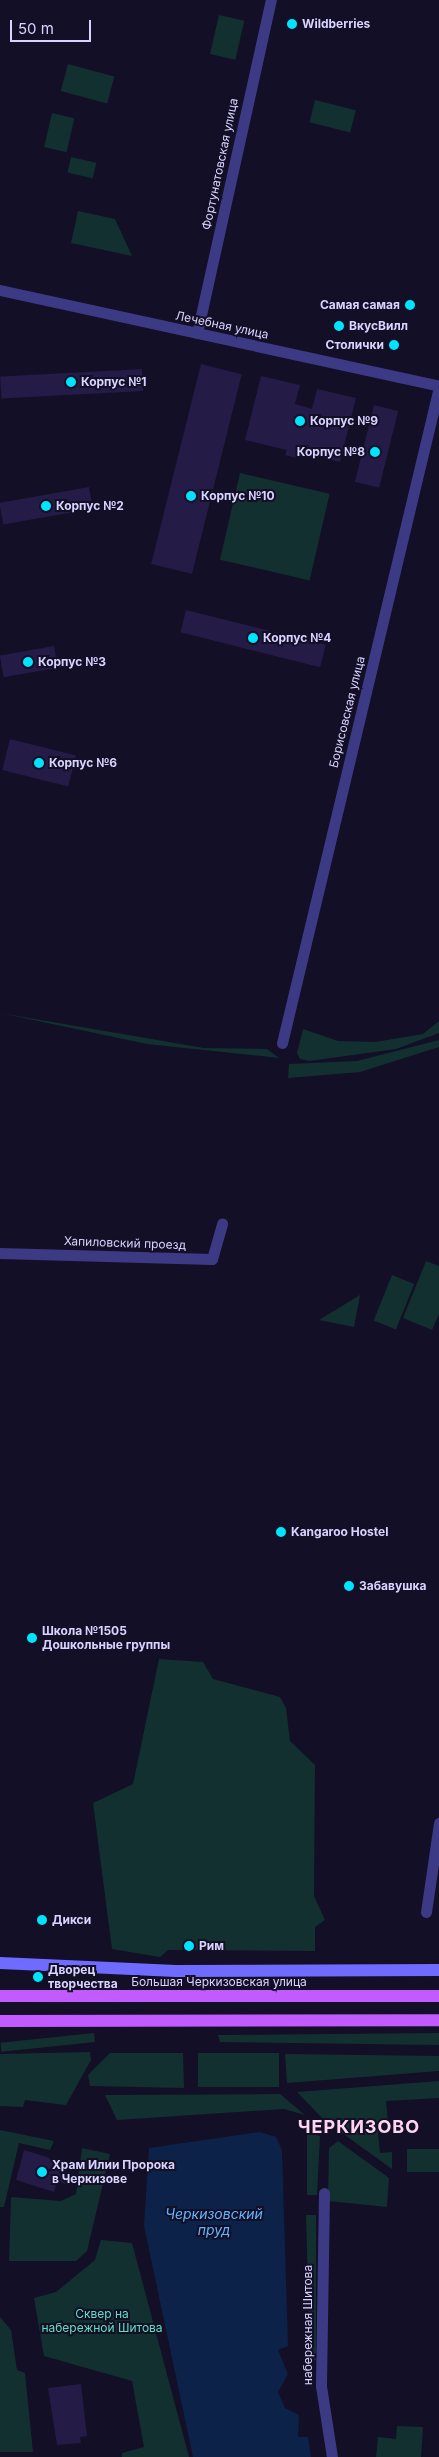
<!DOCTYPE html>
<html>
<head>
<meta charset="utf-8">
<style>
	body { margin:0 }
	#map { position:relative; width:439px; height:2457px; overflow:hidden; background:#130f26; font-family:Inter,sans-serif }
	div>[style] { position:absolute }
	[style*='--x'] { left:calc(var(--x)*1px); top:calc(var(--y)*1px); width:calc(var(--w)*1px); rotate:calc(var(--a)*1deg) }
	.green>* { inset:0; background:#12302f; transform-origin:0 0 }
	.water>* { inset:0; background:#0c2248 }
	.building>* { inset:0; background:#241b47; transform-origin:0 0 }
	.street>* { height:11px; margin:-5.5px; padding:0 5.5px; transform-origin:5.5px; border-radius:5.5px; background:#3d3a85 }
	.secondary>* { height:12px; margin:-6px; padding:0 6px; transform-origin:6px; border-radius:6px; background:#6f6bff }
	.primary>* { height:12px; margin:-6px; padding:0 6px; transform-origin:6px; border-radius:6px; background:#c25bff }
	.dots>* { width:14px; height:14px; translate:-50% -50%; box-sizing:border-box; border:2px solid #130f26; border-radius:50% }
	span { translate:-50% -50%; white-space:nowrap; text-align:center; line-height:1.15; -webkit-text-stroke:4px #130f26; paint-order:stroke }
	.poi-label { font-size:12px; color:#d9d4ff; font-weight:700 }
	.left { translate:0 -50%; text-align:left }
	.right { translate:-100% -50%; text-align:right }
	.street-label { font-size:12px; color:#d9d4ff }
	.park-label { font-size:12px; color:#5fe0c0 }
	.water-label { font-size:14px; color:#62b6ff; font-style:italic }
	.district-label { font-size:18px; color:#ffd6f0; font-weight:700; letter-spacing:1px }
	.scale { position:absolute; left:10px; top:20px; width:81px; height:22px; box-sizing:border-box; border:2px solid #d9d4ff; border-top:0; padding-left:6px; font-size:15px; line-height:18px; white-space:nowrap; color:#d9d4ff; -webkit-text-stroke:4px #130f26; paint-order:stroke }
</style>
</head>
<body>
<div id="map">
	<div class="green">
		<div style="left:219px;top:15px;width:26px;height:40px;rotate:13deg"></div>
		<div style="left:68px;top:64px;width:48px;height:28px;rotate:15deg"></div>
		<div style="left:315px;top:100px;width:42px;height:23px;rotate:14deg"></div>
		<div style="left:52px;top:113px;width:23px;height:35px;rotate:13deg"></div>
		<div style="left:71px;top:157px;width:26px;height:16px;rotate:13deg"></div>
		<div style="clip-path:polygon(78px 211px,115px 219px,132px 256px,71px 243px)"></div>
		<div style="left:240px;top:473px;width:92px;height:89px;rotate:13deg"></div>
		<div style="clip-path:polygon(0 1013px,204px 1048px,267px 1049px,279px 1058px,147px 1044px)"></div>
		<div style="clip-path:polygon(439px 1021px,439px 1033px,396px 1049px,309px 1061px,300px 1059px,297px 1053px,303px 1029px,338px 1041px,375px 1042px,423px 1034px)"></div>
		<div style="clip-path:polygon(439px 1040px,439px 1047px,360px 1072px,288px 1078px,289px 1064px,357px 1061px)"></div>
		<div style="clip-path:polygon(426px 1261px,439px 1266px,439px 1314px,432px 1330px,403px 1318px)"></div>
		<div style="left:392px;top:1275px;width:24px;height:49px;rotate:22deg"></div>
		<div style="clip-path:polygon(360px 1295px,354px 1327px,319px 1320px)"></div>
		<div style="clip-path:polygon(159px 1659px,203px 1662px,213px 1679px,280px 1697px,286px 1708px,290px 1741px,315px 1765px,314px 1896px,325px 1920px,315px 1927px,315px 1951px,168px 1950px,160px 1957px,112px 1949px,93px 1803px,133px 1784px)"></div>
		<div style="left:94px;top:2033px;width:9px;height:94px;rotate:84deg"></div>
		<div style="clip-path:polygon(439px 2033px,439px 2045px,220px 2042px,218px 2035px)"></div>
		<div style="clip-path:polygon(90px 2052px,91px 2060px,66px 2105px,25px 2100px,23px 2107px,0 2106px,0 2054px)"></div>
		<div style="clip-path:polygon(110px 2053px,183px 2053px,184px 2088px,90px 2086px,88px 2075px)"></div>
		<div style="left:198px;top:2053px;width:81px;height:34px"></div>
		<div style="clip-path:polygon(285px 2054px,439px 2056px,439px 2071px,287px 2083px)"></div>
		<div style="clip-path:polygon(439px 2081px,439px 2098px,386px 2101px,388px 2122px,377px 2123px,380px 2153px,392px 2152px,392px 2169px,324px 2120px,297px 2092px)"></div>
		<div style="clip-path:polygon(280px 2094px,305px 2115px,284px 2109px,117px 2120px,105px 2095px)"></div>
		<div style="clip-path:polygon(0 2130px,54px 2141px,50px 2150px,19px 2143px,4px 2207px,0 2207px)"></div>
		<div style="clip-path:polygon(307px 2133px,320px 2136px,317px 2195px,307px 2195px)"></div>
		<div style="clip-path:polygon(338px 2141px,389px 2178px,387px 2207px,328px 2201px,329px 2148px)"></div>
		<div style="clip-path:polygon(82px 2148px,110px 2154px,87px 2251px,76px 2261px,9px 2261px,11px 2197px,61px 2201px,76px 2194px)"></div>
		<div style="left:439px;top:2149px;width:23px;height:32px;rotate:90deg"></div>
		<div style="clip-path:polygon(306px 2215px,316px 2215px,316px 2361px,310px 2357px)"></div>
		<div style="clip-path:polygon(101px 2240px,132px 2243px,189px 2457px,122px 2457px,122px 2453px,144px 2447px,132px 2381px,44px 2356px,34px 2298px,56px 2292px,95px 2260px)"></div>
		<div style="clip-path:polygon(0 2317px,11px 2330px,17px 2370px,25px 2373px,33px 2452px,0 2452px)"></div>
		<div style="clip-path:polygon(397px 2426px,423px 2427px,421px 2457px,376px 2457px,378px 2437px,396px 2439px)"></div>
	</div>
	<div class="water">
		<div style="clip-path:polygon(260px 2132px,276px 2137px,282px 2150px,288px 2346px,278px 2350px,288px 2374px,278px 2392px,285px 2408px,299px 2415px,298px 2437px,308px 2437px,311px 2457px,193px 2457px,144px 2226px,149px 2148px)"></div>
	</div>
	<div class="building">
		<div style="left:201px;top:364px;width:42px;height:206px;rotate:14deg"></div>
		<div style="left:142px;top:369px;width:22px;height:142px;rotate:87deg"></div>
		<div style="clip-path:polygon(261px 376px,300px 385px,295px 404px,312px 409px,317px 389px,356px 398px,340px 462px,298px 452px,296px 458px,285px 455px,287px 450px,245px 440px)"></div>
		<div style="left:374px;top:405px;width:25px;height:79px;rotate:14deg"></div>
		<div style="left:89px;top:487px;width:22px;height:91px;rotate:80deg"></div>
		<div style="left:186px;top:610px;width:144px;height:23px;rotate:14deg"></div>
		<div style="left:54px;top:646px;width:22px;height:55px;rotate:80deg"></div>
		<div style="left:10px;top:739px;width:68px;height:32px;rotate:14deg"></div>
		<div style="clip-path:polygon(24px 2150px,63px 2162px,61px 2170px,70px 2173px,66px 2184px,57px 2181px,54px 2192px,16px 2180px)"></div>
		<div style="clip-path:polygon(81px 2384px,87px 2436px,80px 2437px,81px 2443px,57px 2445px,48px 2388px)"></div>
	</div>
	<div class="street">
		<div style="--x:0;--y:290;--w:449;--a:12.3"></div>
		<div style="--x:197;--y:333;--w:341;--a:-77.5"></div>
		<div style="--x:282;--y:1043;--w:675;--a:-76.54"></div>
		<div style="--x:0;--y:1253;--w:212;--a:1.6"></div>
		<div style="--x:212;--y:1259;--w:37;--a:-74"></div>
		<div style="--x:426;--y:1912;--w:90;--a:-81.7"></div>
		<div style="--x:324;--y:2193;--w:193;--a:90.9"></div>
		<div style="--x:321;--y:2386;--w:72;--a:81.2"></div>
	</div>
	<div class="secondary">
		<div style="--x:0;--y:1963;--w:176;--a:2.6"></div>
		<div style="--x:176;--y:1971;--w:263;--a:-0.2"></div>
	</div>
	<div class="primary">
		<div style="--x:0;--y:1996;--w:439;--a:0"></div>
		<div style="--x:0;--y:2021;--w:439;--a:-0.1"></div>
	</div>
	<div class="dots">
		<div style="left:292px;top:24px;background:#00e5ff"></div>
		<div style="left:410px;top:305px;background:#00e5ff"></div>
		<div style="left:339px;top:326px;background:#00e5ff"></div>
		<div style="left:394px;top:345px;background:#00e5ff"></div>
		<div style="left:71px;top:382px;background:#00e5ff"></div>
		<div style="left:300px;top:421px;background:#00e5ff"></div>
		<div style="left:375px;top:452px;background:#00e5ff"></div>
		<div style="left:191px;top:496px;background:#00e5ff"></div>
		<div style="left:46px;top:506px;background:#00e5ff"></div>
		<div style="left:253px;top:638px;background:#00e5ff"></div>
		<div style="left:28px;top:662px;background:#00e5ff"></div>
		<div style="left:39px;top:763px;background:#00e5ff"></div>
		<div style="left:281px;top:1532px;background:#00e5ff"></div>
		<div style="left:349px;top:1586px;background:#00e5ff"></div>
		<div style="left:32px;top:1638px;background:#00e5ff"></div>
		<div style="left:42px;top:1920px;background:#00e5ff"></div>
		<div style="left:189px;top:1946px;background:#00e5ff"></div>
		<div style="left:38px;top:1977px;background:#00e5ff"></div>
		<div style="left:42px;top:2172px;background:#00e5ff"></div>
	</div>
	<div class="poi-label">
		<span class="left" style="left:302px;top:24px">Wildberries</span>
		<span class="right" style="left:400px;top:305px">Самая самая</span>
		<span class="left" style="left:349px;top:326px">ВкусВилл</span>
		<span class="right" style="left:384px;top:345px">Столички</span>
		<span class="left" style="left:81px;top:382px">Корпус №1</span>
		<span class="left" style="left:310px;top:421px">Корпус №9</span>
		<span class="right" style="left:365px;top:452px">Корпус №8</span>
		<span class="left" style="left:201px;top:496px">Корпус №10</span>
		<span class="left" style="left:56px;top:506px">Корпус №2</span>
		<span class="left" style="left:263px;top:638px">Корпус №4</span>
		<span class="left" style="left:38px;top:662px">Корпус №3</span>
		<span class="left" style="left:49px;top:763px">Корпус №6</span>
		<span class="left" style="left:291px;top:1532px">Kangaroo Hostel</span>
		<span class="left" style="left:359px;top:1586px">Забавушка</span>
		<span class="left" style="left:42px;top:1638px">Школа №1505<br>Дошкольные группы</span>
		<span class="left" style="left:52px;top:1920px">Дикси</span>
		<span class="left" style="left:199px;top:1946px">Рим</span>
		<span class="left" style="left:48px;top:1977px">Дворец<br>творчества</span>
		<span class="left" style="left:52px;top:2172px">Храм Илии Пророка<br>в Черкизове</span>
	</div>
	<div class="street-label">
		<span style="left:220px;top:164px;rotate:-78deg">Фортунатовская улица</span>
		<span style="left:222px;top:325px;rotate:12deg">Лечебная улица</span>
		<span style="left:347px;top:712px;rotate:-76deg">Борисовская улица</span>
		<span style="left:125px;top:1243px;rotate:2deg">Хапиловский проезд</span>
		<span style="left:219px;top:1982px">Большая Черкизовская улица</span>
		<span style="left:308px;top:2325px;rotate:-90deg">набережная Шитова</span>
	</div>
	<div class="park-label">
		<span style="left:102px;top:2321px">Сквер на<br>набережной Шитова</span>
	</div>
	<div class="water-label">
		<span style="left:214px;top:2222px">Черкизовский<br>пруд</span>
	</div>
	<div class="district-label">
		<span style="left:359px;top:2127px">ЧЕРКИЗОВО</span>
	</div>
	<div class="scale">50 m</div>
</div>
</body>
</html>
